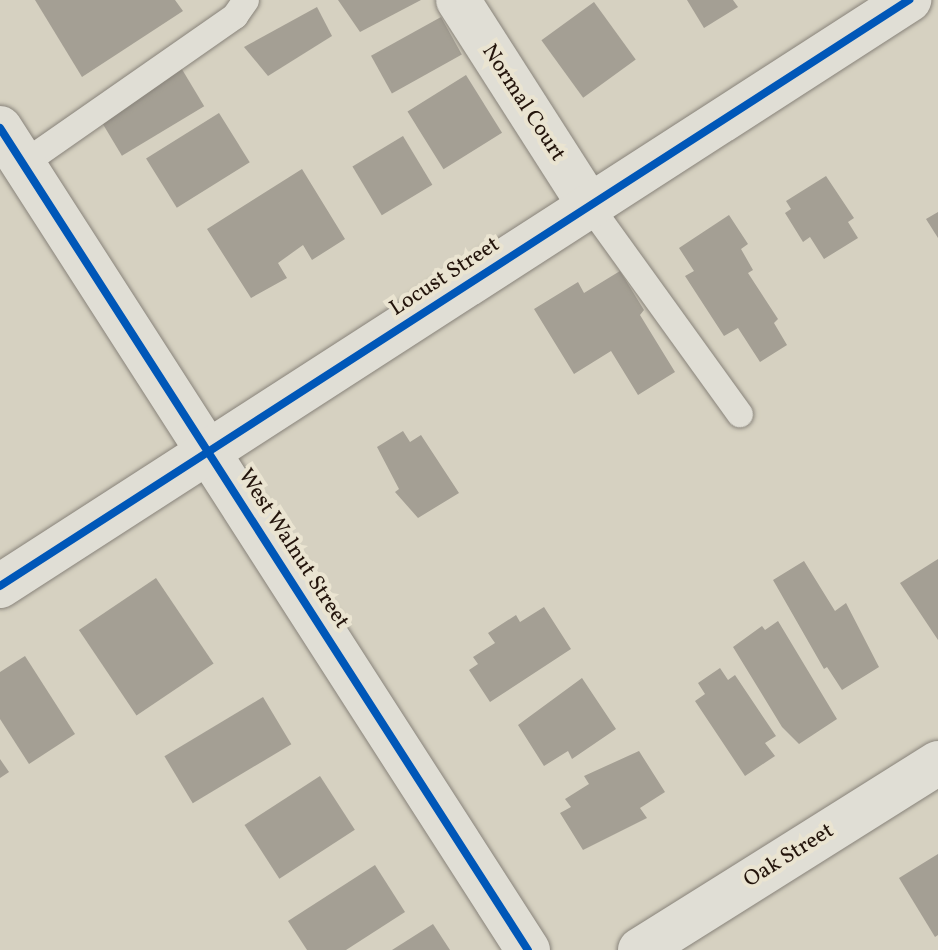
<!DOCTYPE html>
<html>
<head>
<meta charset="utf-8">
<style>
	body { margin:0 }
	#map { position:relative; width:938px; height:950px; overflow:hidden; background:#d6d1c1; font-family:Vollkorn,serif }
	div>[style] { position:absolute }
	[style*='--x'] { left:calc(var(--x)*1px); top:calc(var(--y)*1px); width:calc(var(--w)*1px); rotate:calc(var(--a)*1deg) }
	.building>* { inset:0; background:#a49f94; transform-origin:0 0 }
	.roads { filter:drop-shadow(0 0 2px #88837a) drop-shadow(0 0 2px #88837a) }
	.service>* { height:26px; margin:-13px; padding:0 13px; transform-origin:13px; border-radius:13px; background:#e0ded5 }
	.minor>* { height:44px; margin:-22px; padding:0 22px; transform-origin:22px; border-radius:22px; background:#e0ded5 }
	.cycleway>* { height:8px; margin:-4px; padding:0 4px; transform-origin:4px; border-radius:4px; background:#0057b8 }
	span { translate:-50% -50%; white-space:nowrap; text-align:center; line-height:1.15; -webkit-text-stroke:8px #eae4d1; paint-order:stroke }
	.street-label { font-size:22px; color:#23140b }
</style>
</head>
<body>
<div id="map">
	<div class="building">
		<div style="clip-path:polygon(35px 0,175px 0,183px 11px,82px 77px)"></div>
		<div style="clip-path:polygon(338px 0,421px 0,360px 32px)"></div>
		<div style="clip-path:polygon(687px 0,733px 0,738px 7px,704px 28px)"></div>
		<div style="left:594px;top:2px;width:71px;height:65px;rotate:54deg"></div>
		<div style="clip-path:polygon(317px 7px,332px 36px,268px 76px,244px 47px)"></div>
		<div style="left:441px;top:17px;width:43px;height:80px;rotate:61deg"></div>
		<div style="left:180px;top:66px;width:47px;height:96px;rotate:59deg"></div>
		<div style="left:466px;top:75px;width:68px;height:69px;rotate:58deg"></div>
		<div style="left:219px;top:113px;width:58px;height:86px;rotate:58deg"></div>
		<div style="left:403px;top:136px;width:57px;height:59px;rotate:59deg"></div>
		<div style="clip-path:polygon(302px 169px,345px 239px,312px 260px,303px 245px,278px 263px,287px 278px,251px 298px,207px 229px)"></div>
		<div style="clip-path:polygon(826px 176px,854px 218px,848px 222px,858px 238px,824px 259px,810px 237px,803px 242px,785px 213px,791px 209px,786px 201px)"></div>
		<div style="clip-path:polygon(938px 212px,938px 238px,926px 219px)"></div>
		<div style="clip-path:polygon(729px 215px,748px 244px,741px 249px,753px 270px,748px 273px,778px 319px,774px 323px,787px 345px,760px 362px,738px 328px,724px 336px,685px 276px,694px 271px,679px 248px)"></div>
		<div style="clip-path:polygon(620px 271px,644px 310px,640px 315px,675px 372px,638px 395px,611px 351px,574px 374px,534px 309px,578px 282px,584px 293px)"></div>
		<div style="clip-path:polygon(403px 431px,410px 442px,421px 435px,459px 493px,418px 518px,395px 492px,399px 489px,377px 447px)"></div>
		<div style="clip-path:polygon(938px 559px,938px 640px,900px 583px)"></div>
		<div style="clip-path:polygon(804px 561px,835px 611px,846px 603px,879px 667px,842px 690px,827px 667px,824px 669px,773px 580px)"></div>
		<div style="left:156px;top:578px;width:103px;height:93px;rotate:56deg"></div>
		<div style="clip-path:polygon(544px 607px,571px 649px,490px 702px,469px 670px,478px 664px,473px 657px,495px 643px,488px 633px,516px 615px,520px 622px)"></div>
		<div style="clip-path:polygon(778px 621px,837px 719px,799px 744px,782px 727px,733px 647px,762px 626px,765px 630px)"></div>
		<div style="clip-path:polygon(25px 656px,75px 734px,29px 764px,0 719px,0 672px)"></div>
		<div style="clip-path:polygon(720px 668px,728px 680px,735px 675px,776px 736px,765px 743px,775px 756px,745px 776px,695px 701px,705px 694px,698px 683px)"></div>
		<div style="clip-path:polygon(582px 678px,616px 729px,572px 759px,568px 751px,544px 766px,518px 725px)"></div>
		<div style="left:263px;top:697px;width:55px;height:115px;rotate:59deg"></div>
		<div style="clip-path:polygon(639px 751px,665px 792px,640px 808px,647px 818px,583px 850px,560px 813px,571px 807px,565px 799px,589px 784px,584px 776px)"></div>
		<div style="clip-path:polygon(0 759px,9px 772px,0 778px)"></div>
		<div style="left:320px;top:776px;width:64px;height:90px;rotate:57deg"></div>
		<div style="clip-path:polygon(938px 854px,938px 935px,935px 937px,899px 878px)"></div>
		<div style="clip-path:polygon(375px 865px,405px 912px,346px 950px,307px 950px,288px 921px)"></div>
		<div style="clip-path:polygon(433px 924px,450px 950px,392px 950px)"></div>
	</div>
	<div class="roads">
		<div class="service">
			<div style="--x:23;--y:164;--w:259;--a:-34.9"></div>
			<div style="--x:235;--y:16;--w:19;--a:-55"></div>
			<div style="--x:589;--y:205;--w:258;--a:54.2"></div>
		</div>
		<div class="minor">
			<div style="--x:458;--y:0;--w:243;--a:57.4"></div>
			<div style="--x:0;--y:128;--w:977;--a:57.29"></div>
			<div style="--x:0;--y:586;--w:1082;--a:-32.81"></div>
			<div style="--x:640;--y:950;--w:352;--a:-32.1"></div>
		</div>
	</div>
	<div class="cycleway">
		<div style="--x:0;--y:128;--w:977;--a:57.29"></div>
		<div style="--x:0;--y:586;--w:1082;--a:-32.81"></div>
	</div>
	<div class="street-label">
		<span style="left:523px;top:103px;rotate:57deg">Normal Court</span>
		<span style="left:445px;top:277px;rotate:-33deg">Locust Street</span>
		<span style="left:293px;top:549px;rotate:57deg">West Walnut Street</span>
		<span style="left:789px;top:856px;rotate:-32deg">Oak Street</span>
	</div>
</div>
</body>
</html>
